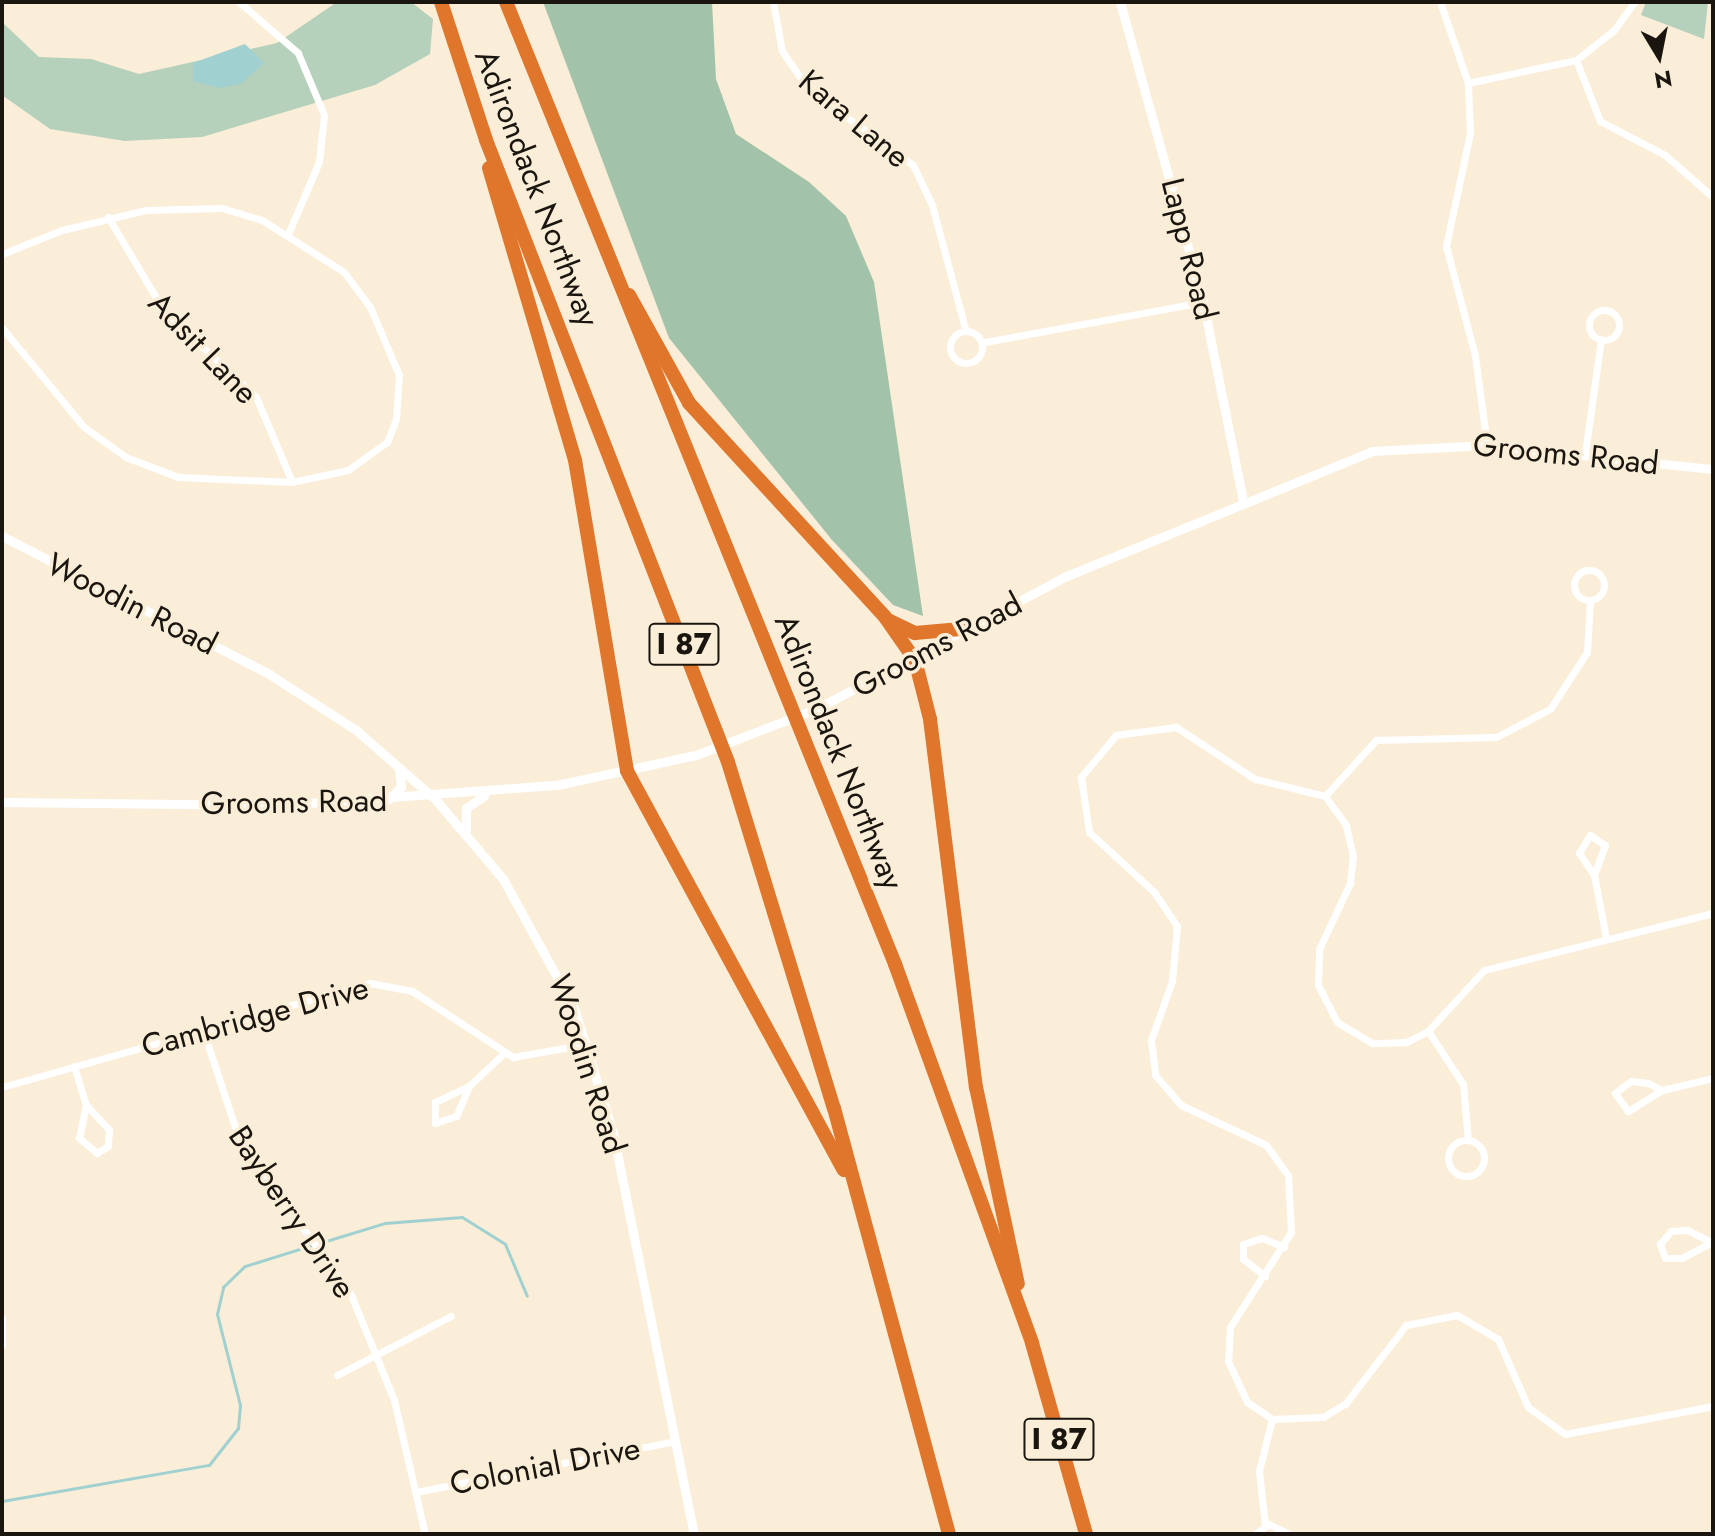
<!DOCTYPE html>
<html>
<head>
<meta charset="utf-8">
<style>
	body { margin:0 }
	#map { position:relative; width:1715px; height:1536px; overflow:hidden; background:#faeed9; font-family:Jost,sans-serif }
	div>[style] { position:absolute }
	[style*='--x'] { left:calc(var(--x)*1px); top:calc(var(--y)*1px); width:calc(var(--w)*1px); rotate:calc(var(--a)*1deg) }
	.green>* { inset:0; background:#b5d0bb }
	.forest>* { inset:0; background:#a2c2a9 }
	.water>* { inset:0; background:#a1d0d0 }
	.stream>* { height:3px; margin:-1.5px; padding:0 1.5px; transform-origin:1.5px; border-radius:1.5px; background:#a1d0d0 }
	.minor>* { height:7px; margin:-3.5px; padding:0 3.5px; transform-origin:3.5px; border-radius:3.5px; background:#fff }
	.minor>.ring { margin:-3.5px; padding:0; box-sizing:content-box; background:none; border:7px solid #fff; border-radius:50% }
	.tertiary>* { height:9px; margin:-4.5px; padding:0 4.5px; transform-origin:4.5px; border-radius:4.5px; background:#fff }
	.motorway>* { height:14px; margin:-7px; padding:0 7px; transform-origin:7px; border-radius:7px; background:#e0762c }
	span { translate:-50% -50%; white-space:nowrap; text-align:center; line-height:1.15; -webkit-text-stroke:7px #faeed9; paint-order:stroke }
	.shield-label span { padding:2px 6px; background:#faeed9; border:2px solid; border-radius:6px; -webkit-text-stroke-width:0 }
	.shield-label { font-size:30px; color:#1a160f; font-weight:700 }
	.street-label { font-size:32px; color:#1a160f }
	.frame { position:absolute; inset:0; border:4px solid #1a160f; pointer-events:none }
	.north { position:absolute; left:1619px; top:16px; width:80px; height:80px; -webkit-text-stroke:6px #faeed9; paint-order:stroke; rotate:170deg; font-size:22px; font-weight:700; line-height:32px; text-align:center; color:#1a160f }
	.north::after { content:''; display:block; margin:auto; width:28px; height:36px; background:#1a160f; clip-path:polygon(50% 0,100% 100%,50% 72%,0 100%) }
</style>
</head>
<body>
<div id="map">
	<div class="green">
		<div style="clip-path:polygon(337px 2px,411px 2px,433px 19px,430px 54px,375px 85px,202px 137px,125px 141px,50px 129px,2px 95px,2px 22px,39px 57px,91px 59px,139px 74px,277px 43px)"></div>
		<div style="clip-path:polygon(1646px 2px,1708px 2px,1704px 39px,1641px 15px)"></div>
	</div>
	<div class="forest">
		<div style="clip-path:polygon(543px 2px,712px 2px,716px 79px,736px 134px,809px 182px,846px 216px,874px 282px,923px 616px,893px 605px,832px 540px,669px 338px)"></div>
	</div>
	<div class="water">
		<div style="clip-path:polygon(245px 44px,264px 63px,241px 84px,219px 88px,193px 81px,193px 63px)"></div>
	</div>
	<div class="stream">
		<div style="--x:326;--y:1241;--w:62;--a:-17"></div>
		<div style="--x:385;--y:1223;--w:77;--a:-4.5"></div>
		<div style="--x:462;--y:1217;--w:51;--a:32.1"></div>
		<div style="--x:505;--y:1244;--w:56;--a:67.1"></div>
		<div style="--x:2;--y:1501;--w:210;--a:-9.9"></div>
		<div style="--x:209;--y:1465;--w:47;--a:-51.9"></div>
		<div style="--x:238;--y:1428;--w:23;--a:-85"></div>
		<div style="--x:240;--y:1405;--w:94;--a:-104.2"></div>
		<div style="--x:217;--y:1314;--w:28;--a:-77"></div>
		<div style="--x:223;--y:1287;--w:30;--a:-44"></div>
		<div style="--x:245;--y:1266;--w:70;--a:-17.4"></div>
	</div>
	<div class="minor">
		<div style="--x:239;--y:2;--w:78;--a:40.8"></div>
		<div style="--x:298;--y:53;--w:67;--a:67.2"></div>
		<div style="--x:324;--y:115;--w:47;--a:96.1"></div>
		<div style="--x:319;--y:162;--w:78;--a:113.3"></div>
		<div style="--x:773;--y:2;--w:50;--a:79.6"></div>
		<div style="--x:782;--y:51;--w:47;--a:55.3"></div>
		<div style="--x:809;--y:90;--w:128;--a:35.8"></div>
		<div style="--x:913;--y:165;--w:44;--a:64.6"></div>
		<div style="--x:932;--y:205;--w:127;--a:75"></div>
		<div style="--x:1440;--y:2;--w:86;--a:70.9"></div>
		<div style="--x:1468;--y:83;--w:50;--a:87.7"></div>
		<div style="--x:1470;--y:133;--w:116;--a:102"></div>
		<div style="--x:1446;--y:246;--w:114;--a:75.2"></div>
		<div style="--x:1475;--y:356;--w:90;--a:82.3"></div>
		<div style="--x:1576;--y:60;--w:66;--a:68.5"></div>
		<div style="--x:1600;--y:121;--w:73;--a:27.6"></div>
		<div style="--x:1665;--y:155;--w:64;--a:41.2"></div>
		<div style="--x:1468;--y:83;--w:110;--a:-12"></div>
		<div style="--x:1576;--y:60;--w:48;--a:-38.3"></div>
		<div style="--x:1614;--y:30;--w:34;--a:-54"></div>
		<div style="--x:108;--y:217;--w:109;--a:59.2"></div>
		<div style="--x:164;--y:311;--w:126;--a:43.1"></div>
		<div style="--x:256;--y:397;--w:92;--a:67"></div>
		<div style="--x:2;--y:254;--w:65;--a:-21.8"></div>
		<div style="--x:62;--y:230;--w:86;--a:-13.4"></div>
		<div style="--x:146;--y:210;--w:76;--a:-1.5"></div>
		<div style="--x:222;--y:208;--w:42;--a:16.7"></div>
		<div style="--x:262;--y:220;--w:97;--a:32.4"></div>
		<div style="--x:344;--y:272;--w:44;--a:53.4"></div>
		<div style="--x:370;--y:307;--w:74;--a:66.9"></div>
		<div style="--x:399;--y:375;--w:44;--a:93.9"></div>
		<div style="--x:396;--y:419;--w:25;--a:111"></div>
		<div style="--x:387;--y:442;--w:48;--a:144.3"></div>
		<div style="--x:348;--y:470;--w:57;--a:167.9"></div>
		<div style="--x:292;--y:482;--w:114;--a:-177.5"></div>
		<div style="--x:178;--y:477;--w:56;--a:-159"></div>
		<div style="--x:126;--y:457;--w:52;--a:-144.5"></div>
		<div style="--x:84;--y:427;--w:129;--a:-129.6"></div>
		<div class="ring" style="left:1589px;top:310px;width:23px;height:23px"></div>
		<div class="ring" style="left:950px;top:331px;width:25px;height:25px"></div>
		<div style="--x:985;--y:342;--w:222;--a:-10.4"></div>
		<div style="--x:1585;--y:454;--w:116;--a:-82.1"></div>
		<div class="ring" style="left:1574px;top:570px;width:23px;height:23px"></div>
		<div style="--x:1325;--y:796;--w:76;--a:-47.7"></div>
		<div style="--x:1376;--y:740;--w:120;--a:-1.4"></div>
		<div style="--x:1496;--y:737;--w:61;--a:-27.4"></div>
		<div style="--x:1550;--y:709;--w:68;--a:-57"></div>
		<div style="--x:1587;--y:652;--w:51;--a:-86.6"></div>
		<div style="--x:1590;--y:835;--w:18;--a:34"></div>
		<div style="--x:1605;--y:845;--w:32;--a:110"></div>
		<div style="--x:1594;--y:875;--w:27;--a:-124"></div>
		<div style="--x:1579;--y:853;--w:21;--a:-59"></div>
		<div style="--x:1594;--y:875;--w:64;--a:79.2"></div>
		<div style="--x:1713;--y:913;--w:236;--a:166"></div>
		<div style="--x:1484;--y:970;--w:83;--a:132.6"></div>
		<div style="--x:1428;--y:1031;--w:25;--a:153"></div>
		<div style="--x:1406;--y:1042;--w:34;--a:178"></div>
		<div style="--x:1372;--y:1043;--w:41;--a:-149"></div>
		<div style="--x:1337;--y:1022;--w:42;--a:-117.2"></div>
		<div style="--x:1318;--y:985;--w:36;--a:-88"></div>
		<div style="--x:1319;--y:949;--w:73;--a:-64.8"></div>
		<div style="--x:1350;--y:883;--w:27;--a:-84"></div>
		<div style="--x:1353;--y:856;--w:32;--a:-103"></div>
		<div style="--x:1346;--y:825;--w:36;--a:-126"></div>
		<div style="--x:1325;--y:796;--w:72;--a:-166.3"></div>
		<div style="--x:1255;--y:779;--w:95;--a:-146.6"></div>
		<div style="--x:1176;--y:727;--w:61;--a:172.4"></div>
		<div style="--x:1116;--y:735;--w:55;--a:129.8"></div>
		<div style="--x:1081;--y:777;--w:56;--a:81.7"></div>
		<div style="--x:1089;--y:832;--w:88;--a:42.7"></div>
		<div style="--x:1154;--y:892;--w:41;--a:55.9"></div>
		<div style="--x:1177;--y:926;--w:55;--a:95.2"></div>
		<div style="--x:1172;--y:981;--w:63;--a:109.6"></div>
		<div style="--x:1151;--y:1040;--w:35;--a:83"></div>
		<div style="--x:1155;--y:1075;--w:40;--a:49"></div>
		<div style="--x:1181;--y:1105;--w:94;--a:25.2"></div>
		<div style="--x:1266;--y:1145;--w:37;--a:54"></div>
		<div style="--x:1288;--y:1175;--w:57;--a:87"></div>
		<div style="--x:1291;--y:1232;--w:113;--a:122.7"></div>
		<div style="--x:1230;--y:1327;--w:34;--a:93"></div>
		<div style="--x:1228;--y:1361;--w:45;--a:65.1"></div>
		<div style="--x:1247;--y:1402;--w:30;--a:34"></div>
		<div style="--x:1272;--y:1419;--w:51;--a:-2.2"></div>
		<div style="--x:1323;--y:1417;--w:26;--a:-31"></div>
		<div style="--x:1345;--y:1404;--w:100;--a:-52.3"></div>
		<div style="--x:1406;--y:1325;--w:52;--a:-11.1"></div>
		<div style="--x:1457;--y:1315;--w:48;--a:30.3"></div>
		<div style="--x:1498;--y:1339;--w:74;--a:66.2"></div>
		<div style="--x:1528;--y:1407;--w:46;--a:36.1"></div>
		<div style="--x:1565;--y:1434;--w:151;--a:-10.7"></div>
		<div style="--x:202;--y:1027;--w:118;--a:71.7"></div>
		<div style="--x:239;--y:1139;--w:192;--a:54.3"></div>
		<div style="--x:351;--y:1295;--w:113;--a:67.7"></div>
		<div style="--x:394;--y:1400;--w:138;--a:77"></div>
		<div style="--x:1428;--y:1031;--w:64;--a:56.6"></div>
		<div style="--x:1463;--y:1084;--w:56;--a:84.9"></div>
		<div style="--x:74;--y:1066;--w:41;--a:72.9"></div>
		<div style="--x:1631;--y:1081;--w:17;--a:7"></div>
		<div style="--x:1648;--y:1083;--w:16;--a:27"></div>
		<div style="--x:1662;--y:1090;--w:40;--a:148"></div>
		<div style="--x:1628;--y:1111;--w:22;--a:-126"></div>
		<div style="--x:1615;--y:1093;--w:20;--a:-37"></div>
		<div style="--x:469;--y:1086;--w:33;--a:113"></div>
		<div style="--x:456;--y:1116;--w:22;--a:162"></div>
		<div style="--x:435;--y:1123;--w:21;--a:-90"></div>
		<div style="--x:435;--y:1102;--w:38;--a:-25"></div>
		<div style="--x:469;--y:1086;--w:47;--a:-43.3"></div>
		<div style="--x:2;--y:1087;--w:382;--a:-15.8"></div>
		<div style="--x:370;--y:983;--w:43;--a:10.8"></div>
		<div style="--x:412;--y:991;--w:121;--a:33.2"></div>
		<div style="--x:513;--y:1057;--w:75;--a:-10"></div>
		<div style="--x:1662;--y:1090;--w:52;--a:-13.2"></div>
		<div style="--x:86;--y:1105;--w:34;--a:47"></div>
		<div style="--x:109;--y:1130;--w:16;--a:94"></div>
		<div style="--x:108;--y:1146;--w:13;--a:148"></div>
		<div style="--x:97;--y:1153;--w:23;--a:-140"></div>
		<div style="--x:79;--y:1138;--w:34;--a:-78"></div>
		<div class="ring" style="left:1448px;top:1140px;width:29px;height:29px"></div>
		<div style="--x:1671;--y:1231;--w:16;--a:-4"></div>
		<div style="--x:1687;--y:1230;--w:28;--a:26"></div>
		<div style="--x:1712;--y:1242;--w:34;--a:152"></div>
		<div style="--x:1682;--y:1258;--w:17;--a:180"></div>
		<div style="--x:1665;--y:1258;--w:15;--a:-110"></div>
		<div style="--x:1660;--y:1244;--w:17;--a:-50"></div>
		<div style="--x:1265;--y:1276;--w:28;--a:-142"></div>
		<div style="--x:1243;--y:1259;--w:15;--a:-90"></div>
		<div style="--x:1243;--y:1244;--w:20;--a:-18"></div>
		<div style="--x:1262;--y:1238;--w:24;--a:22"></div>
		<div style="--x:2;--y:1318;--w:27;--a:90"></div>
		<div style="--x:337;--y:1375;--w:128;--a:-27.4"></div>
		<div style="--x:416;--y:1492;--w:264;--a:-11.1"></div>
		<div style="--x:1265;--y:1525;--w:54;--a:-96.3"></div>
		<div style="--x:1259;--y:1471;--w:54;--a:-76"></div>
		<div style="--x:1255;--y:1534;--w:17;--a:-36"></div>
		<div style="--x:1269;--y:1524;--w:22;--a:27"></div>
	</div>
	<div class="tertiary">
		<div style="--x:1120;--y:2;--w:311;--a:74.5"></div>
		<div style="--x:1203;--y:302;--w:202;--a:78.6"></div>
		<div style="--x:2;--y:536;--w:301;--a:27.3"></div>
		<div style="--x:269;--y:674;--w:103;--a:32.8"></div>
		<div style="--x:356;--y:730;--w:105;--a:41.1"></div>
		<div style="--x:435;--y:799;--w:105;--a:49.6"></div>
		<div style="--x:503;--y:879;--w:147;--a:61.2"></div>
		<div style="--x:574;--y:1008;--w:131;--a:72.7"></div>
		<div style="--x:613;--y:1133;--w:409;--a:78.6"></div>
		<div style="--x:389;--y:799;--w:17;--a:-45"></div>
		<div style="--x:401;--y:787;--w:19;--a:-96"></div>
		<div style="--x:2;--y:802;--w:280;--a:0.6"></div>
		<div style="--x:282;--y:805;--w:276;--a:-4.2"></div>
		<div style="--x:557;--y:785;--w:142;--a:-12.2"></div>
		<div style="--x:696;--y:755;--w:131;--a:-21.1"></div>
		<div style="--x:818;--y:708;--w:279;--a:-28"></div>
		<div style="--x:1064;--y:577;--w:333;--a:-22.2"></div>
		<div style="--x:1372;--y:451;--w:115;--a:-3"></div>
		<div style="--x:1487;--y:445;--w:227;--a:6.1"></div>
		<div style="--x:466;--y:830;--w:22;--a:-90"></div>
		<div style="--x:466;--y:808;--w:22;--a:-34"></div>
	</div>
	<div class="motorway">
		<div style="--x:441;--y:2;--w:145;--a:71.9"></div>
		<div style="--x:486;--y:140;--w:667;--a:68.74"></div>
		<div style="--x:728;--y:762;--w:362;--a:73"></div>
		<div style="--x:834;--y:1108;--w:441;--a:74.9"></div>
		<div style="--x:506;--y:2;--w:1038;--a:67.98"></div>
		<div style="--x:895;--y:964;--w:403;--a:70.1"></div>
		<div style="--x:1032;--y:1343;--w:198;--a:74.2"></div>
		<div style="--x:489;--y:168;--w:304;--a:73.6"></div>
		<div style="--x:575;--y:460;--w:315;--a:80.5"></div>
		<div style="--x:627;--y:771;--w:454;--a:61.5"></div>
		<div style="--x:629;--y:295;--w:124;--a:60.9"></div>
		<div style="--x:689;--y:403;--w:290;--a:47.5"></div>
		<div style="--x:885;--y:617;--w:52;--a:55.1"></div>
		<div style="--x:915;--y:660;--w:61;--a:75.7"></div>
		<div style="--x:930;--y:719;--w:371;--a:82.9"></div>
		<div style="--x:976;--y:1087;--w:201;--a:78"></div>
		<div style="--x:888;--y:620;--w:30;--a:26"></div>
		<div style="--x:915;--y:633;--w:57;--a:-5"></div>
	</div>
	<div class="shield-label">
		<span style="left:684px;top:644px">I 87</span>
		<span style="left:1059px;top:1439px">I 87</span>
	</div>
	<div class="street-label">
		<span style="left:854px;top:119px;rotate:40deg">Kara Lane</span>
		<span style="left:537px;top:188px;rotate:69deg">Adirondack Northway</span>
		<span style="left:1189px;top:249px;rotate:76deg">Lapp Road</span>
		<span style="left:203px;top:348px;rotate:46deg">Adsit Lane</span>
		<span style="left:1566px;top:454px;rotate:6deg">Grooms Road</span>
		<span style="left:132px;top:604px;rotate:27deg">Woodin Road</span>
		<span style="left:937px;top:645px;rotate:-28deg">Grooms Road</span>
		<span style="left:839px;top:752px;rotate:68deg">Adirondack Northway</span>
		<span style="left:294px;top:802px;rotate:-1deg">Grooms Road</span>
		<span style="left:255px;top:1017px;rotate:-15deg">Cambridge Drive</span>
		<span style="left:587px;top:1064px;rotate:72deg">Woodin Road</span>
		<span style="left:292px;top:1212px;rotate:56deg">Bayberry Drive</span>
		<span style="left:545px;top:1466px;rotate:-11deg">Colonial Drive</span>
	</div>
	<div class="frame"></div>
	<div class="north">N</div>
</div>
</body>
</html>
